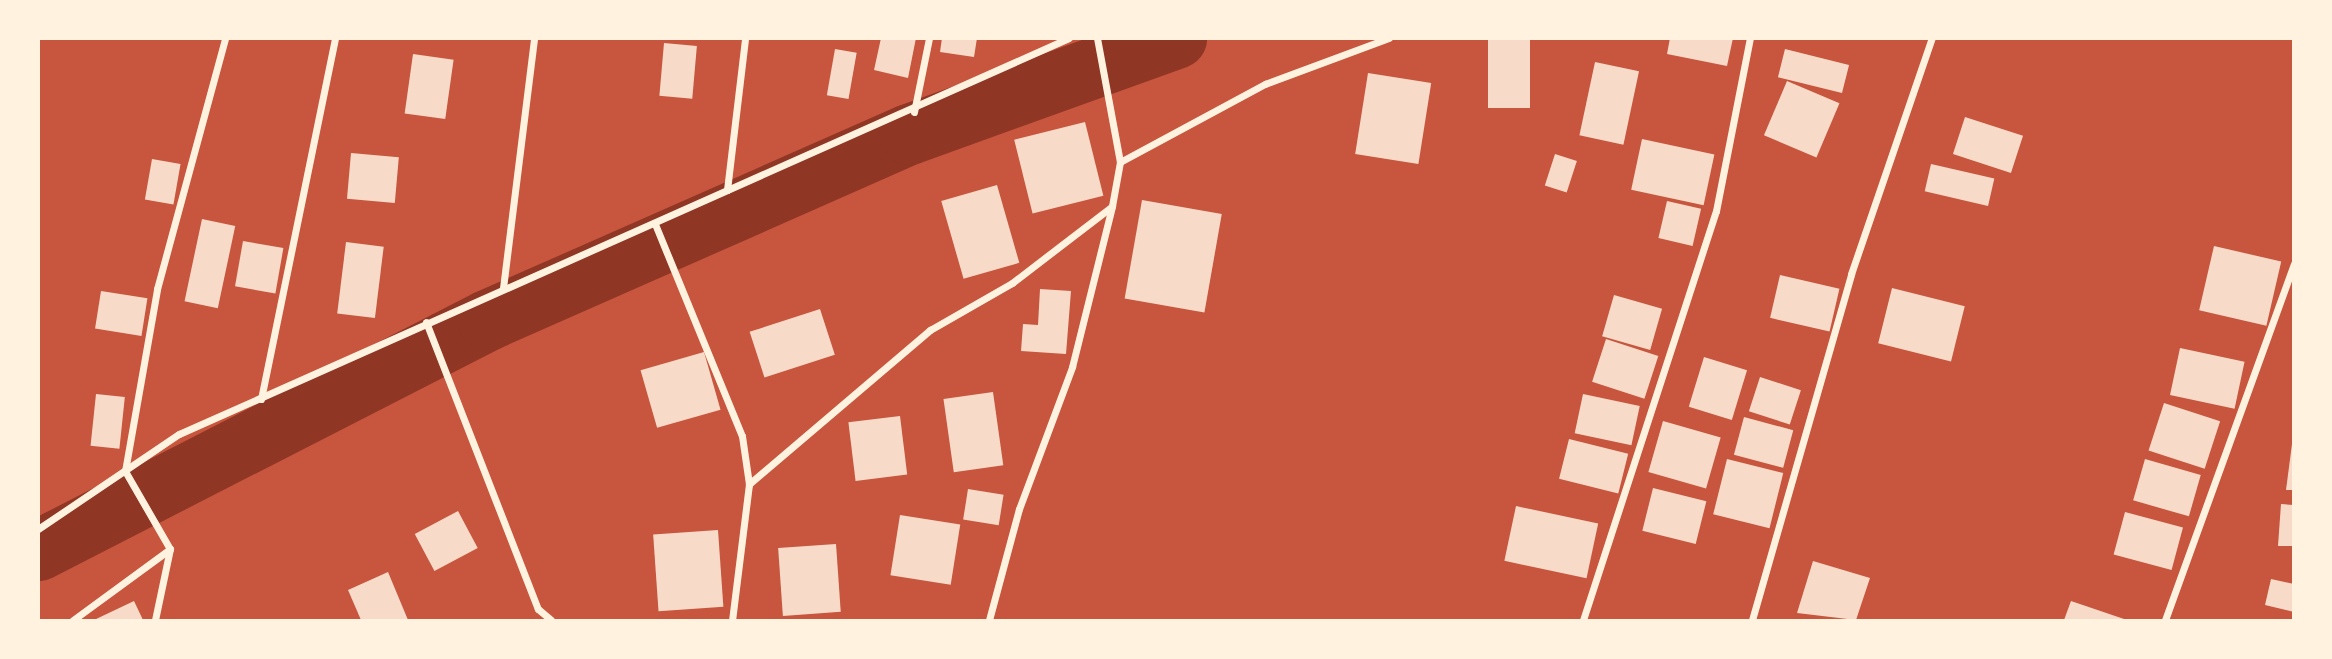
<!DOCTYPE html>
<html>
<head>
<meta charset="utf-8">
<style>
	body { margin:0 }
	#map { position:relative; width:2332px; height:659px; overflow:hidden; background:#c8553d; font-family:"Noto Sans",sans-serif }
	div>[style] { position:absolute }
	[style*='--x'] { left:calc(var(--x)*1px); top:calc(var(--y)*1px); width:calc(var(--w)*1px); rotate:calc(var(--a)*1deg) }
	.river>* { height:61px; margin:-30.5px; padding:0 30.5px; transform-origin:30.5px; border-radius:30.5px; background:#8f3625 }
	.building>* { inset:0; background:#f7dbc8; transform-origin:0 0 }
	.minor>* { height:7px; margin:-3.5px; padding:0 3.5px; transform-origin:3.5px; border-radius:3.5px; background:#fff3e0 }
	span { translate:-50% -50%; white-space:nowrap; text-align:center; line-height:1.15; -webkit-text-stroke:7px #fff3e0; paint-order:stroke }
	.frame { position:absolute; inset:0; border:40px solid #fff3e0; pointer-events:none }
</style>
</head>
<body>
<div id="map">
	<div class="river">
		<div style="--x:38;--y:550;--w:504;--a:-27.12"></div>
		<div style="--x:487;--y:320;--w:461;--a:-23.8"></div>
		<div style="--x:909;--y:134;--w:284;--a:-19.8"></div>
	</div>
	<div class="building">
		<div style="clip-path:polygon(881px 38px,916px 38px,908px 78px,874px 70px)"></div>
		<div style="clip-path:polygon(942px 38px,977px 38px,974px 57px,940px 52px)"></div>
		<div style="left:1488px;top:38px;width:42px;height:70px"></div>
		<div style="clip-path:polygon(1670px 38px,1733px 38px,1727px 66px,1667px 54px)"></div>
		<div style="left:664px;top:43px;width:33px;height:53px;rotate:5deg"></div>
		<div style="left:835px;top:49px;width:22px;height:47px;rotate:10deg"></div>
		<div style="left:1785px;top:49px;width:66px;height:29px;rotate:14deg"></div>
		<div style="left:413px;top:54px;width:41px;height:60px;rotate:8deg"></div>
		<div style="left:1595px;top:62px;width:45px;height:75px;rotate:12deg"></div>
		<div style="left:1368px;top:73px;width:64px;height:82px;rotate:9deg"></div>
		<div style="left:1787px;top:81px;width:57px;height:59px;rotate:23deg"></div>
		<div style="left:1965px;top:117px;width:61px;height:39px;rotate:18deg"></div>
		<div style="left:1085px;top:122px;width:76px;height:73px;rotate:76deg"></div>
		<div style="left:1642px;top:139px;width:74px;height:52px;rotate:12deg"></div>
		<div style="left:351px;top:153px;width:48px;height:46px;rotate:5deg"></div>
		<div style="left:1555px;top:154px;width:23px;height:33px;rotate:18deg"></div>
		<div style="left:152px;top:159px;width:29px;height:41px;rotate:10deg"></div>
		<div style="left:1931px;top:164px;width:65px;height:28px;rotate:13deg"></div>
		<div style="left:997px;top:185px;width:81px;height:58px;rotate:74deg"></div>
		<div style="left:1142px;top:200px;width:81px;height:100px;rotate:10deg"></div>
		<div style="left:1667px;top:201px;width:35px;height:38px;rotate:13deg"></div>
		<div style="left:202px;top:219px;width:34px;height:84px;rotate:12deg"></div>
		<div style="left:243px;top:241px;width:41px;height:46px;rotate:10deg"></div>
		<div style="left:346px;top:242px;width:38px;height:72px;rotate:7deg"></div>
		<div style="left:2214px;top:246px;width:69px;height:66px;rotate:13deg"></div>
		<div style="left:1780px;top:275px;width:61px;height:44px;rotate:13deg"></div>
		<div style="left:1892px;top:288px;width:75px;height:57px;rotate:14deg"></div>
		<div style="clip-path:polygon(1040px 289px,1071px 291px,1066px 354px,1021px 351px,1023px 324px,1038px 325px)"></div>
		<div style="left:101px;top:291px;width:47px;height:38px;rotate:9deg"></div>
		<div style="left:1614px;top:295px;width:50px;height:43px;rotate:16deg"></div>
		<div style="left:820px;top:309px;width:48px;height:74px;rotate:72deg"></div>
		<div style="left:1606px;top:339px;width:55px;height:45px;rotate:18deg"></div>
		<div style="left:2180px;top:348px;width:66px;height:48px;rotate:12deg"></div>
		<div style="left:704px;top:352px;width:60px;height:66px;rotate:74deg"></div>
		<div style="left:1704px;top:357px;width:45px;height:52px;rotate:17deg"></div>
		<div style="left:1760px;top:377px;width:43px;height:36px;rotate:18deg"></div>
		<div style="left:993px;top:392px;width:74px;height:50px;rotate:82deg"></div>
		<div style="left:96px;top:394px;width:29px;height:52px;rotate:6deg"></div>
		<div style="left:1583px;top:394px;width:58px;height:40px;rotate:12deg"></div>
		<div style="left:2164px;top:403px;width:59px;height:50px;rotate:18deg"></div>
		<div style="left:900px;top:416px;width:59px;height:52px;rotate:83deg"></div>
		<div style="left:1744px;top:417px;width:51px;height:39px;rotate:15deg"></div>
		<div style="left:1663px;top:421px;width:60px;height:53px;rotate:16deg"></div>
		<div style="left:1569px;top:439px;width:61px;height:41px;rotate:14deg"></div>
		<div style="clip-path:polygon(2292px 444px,2294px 444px,2294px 490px,2286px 490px)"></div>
		<div style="left:1727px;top:459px;width:58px;height:57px;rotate:14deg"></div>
		<div style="left:2145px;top:459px;width:58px;height:43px;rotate:16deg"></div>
		<div style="left:1653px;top:488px;width:55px;height:44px;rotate:14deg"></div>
		<div style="left:968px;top:489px;width:36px;height:31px;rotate:9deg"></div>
		<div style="clip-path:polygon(2281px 504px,2294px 505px,2294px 546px,2278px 546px)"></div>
		<div style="left:1516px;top:506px;width:84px;height:56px;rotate:12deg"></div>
		<div style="left:458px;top:511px;width:42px;height:49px;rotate:62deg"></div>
		<div style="left:2125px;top:512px;width:60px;height:44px;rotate:15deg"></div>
		<div style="left:900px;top:515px;width:61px;height:61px;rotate:9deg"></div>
		<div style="left:718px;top:530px;width:77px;height:65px;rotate:86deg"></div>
		<div style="left:836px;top:544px;width:68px;height:58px;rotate:86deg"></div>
		<div style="clip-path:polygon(1813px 561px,1870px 578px,1856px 620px,1797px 613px)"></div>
		<div style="clip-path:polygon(388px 572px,408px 620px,361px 620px,348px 590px)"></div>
		<div style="clip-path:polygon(2271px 579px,2294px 584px,2294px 612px,2265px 605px)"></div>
		<div style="clip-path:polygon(134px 601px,143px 620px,94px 620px)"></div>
		<div style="clip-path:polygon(2071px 601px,2127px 620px,2064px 620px)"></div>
	</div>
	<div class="minor">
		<div style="--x:914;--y:112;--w:76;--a:-78.5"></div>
		<div style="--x:1120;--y:162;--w:165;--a:-28.3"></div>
		<div style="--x:1265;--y:84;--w:132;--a:-20.4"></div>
		<div style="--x:727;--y:190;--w:153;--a:-83.2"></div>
		<div style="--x:655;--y:224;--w:229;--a:67.7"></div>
		<div style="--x:742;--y:436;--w:49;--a:81.7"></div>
		<div style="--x:749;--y:484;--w:137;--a:97.1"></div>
		<div style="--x:503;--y:288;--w:252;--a:-82.9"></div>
		<div style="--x:426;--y:322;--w:308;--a:68.7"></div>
		<div style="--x:538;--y:609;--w:17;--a:40"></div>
		<div style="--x:261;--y:399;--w:369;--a:-78.4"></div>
		<div style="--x:749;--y:484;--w:238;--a:-40.4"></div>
		<div style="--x:930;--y:330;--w:95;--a:-29.8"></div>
		<div style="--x:1012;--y:283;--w:125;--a:-37.5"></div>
		<div style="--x:38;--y:529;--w:170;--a:-34"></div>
		<div style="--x:179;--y:434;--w:974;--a:-23.99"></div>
		<div style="--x:73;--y:620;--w:120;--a:-36.2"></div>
		<div style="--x:155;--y:620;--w:73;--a:-78.1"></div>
		<div style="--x:170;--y:549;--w:90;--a:-120"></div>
		<div style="--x:125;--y:471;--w:185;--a:-80"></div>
		<div style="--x:157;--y:289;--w:260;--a:-74.8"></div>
		<div style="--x:989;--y:620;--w:115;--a:-74.9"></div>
		<div style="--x:1019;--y:509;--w:152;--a:-69.5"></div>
		<div style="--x:1072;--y:367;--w:166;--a:-76"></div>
		<div style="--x:1112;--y:206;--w:45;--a:-79.7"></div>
		<div style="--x:1120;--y:162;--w:126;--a:-100.5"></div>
		<div style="--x:1583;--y:620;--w:430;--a:-72"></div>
		<div style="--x:1716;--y:211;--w:176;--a:-78.9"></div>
		<div style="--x:1752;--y:620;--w:360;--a:-74"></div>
		<div style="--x:1851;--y:274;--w:250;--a:-71.1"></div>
		<div style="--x:2165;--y:620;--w:379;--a:-70.1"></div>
	</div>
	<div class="frame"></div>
</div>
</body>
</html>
